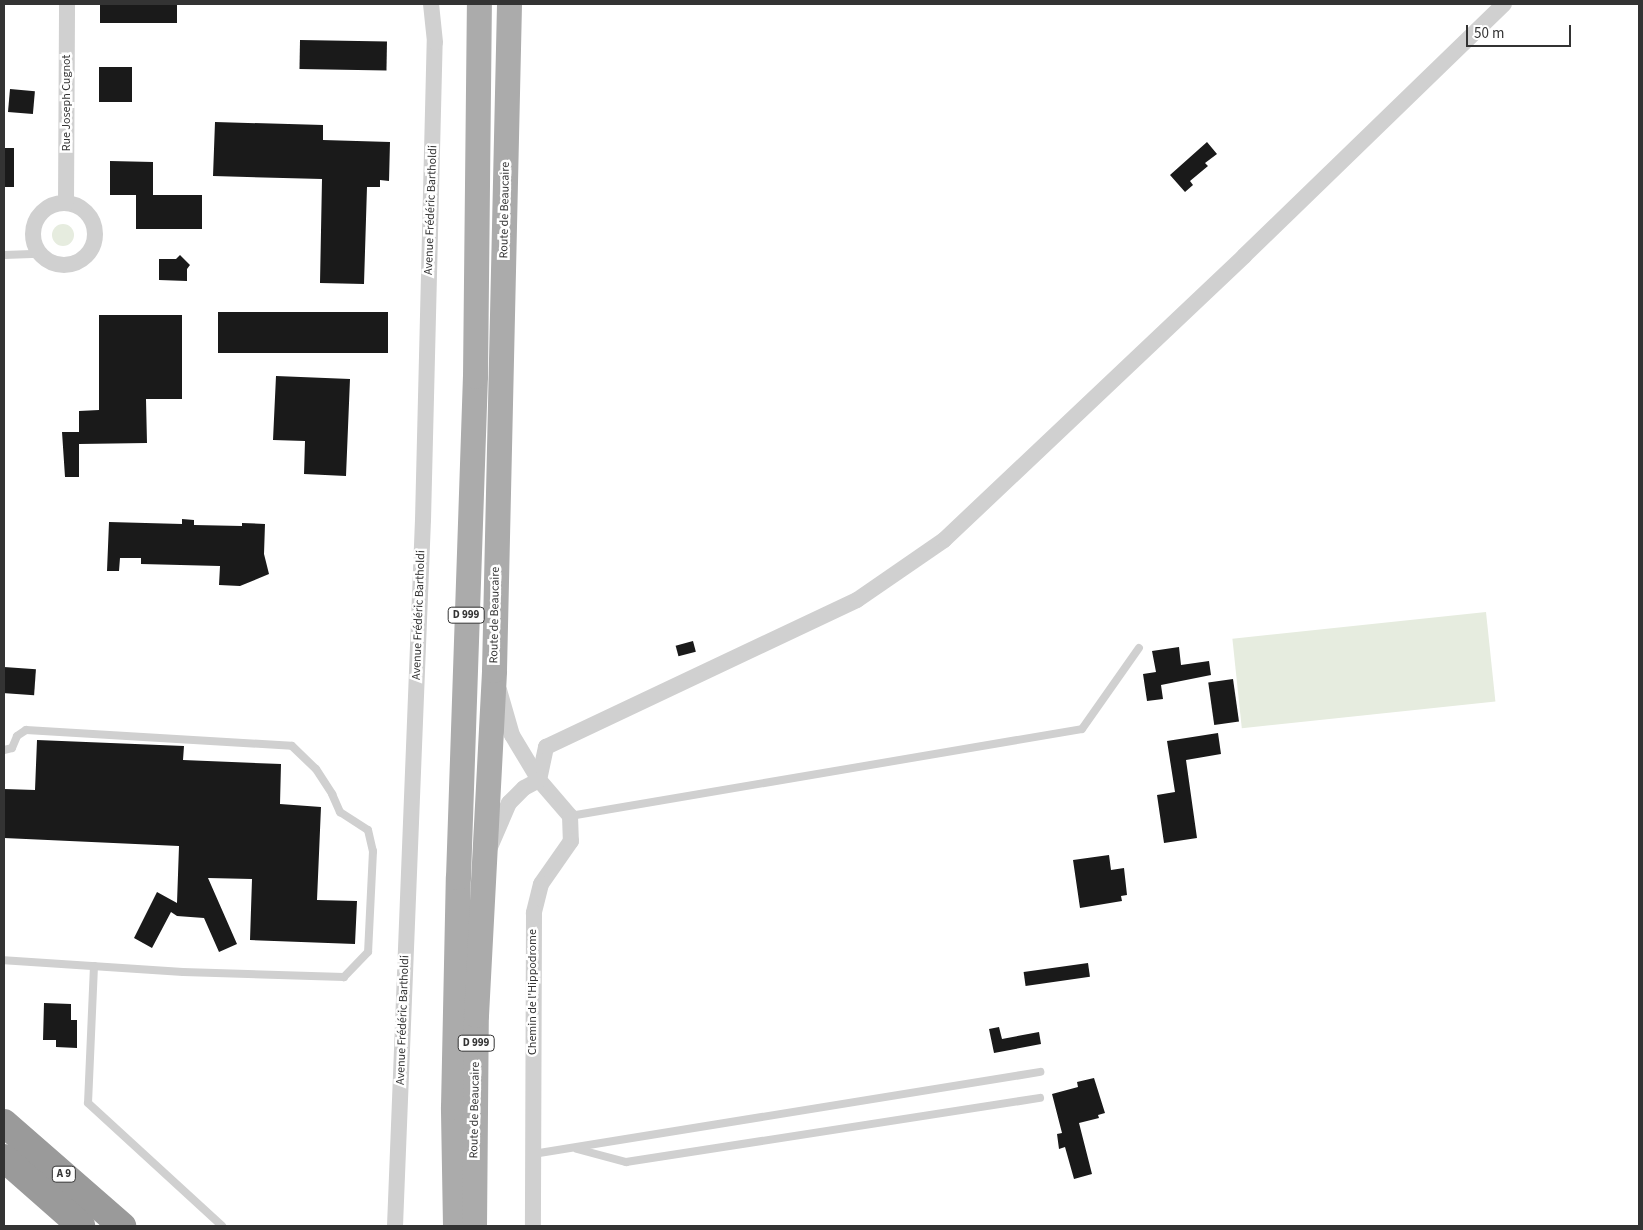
<!DOCTYPE html>
<html>
<head>
<meta charset="utf-8">
<style>
	body { margin:0 }
	#map { position:relative; width:1643px; height:1230px; overflow:hidden; background:#fff; font-family:"Source Sans 3",sans-serif }
	div>[style] { position:absolute }
	[style*='--x'] { left:calc(var(--x)*1px); top:calc(var(--y)*1px); width:calc(var(--w)*1px); rotate:calc(var(--a)*1deg) }
	.green>* { inset:0; background:#e6ecdf; transform-origin:0 0 }
	.round { border-radius:50% }
	.building>* { inset:0; background:#1a1a1a; transform-origin:0 0 }
	.service>* { height:8px; margin:-4px; padding:0 4px; transform-origin:4px; border-radius:4px; background:#d0d0d0 }
	.minor>* { height:16px; margin:-8px; padding:0 8px; transform-origin:8px; border-radius:8px; background:#d0d0d0 }
	.minor>.ring { margin:-8px; padding:0; box-sizing:content-box; background:none; border:16px solid #d0d0d0; border-radius:50% }
	.primary>* { height:25px; margin:-12.5px; padding:0 12.5px; transform-origin:12.5px; border-radius:12.5px; background:#ababab }
	.motorway>* { height:28px; margin:-14px; padding:0 14px; transform-origin:14px; border-radius:14px; background:#9a9a9a }
	span { translate:-50% -50%; white-space:nowrap; text-align:center; line-height:1.15; -webkit-text-stroke:5px #fff; paint-order:stroke }
	.shield-label span { padding:1px 4px; background:#fff; border:1px solid; border-radius:4px; -webkit-text-stroke-width:0 }
	.shield-label { font-size:11px; color:#333; font-weight:700 }
	.street-label { font-size:12px; color:#333 }
	.frame { position:absolute; inset:0; border:5px solid #333; pointer-events:none }
	.scale { position:absolute; left:1466px; top:25px; width:105px; height:22px; box-sizing:border-box; border:2px solid #333; border-top:0; padding-left:6px; font-size:15px; line-height:18px; white-space:nowrap; color:#333; -webkit-text-stroke:4px #fff; paint-order:stroke }
</style>
</head>
<body>
<div id="map">
	<div class="green">
		<div class="round" style="left:52px;top:224px;width:22px;height:22px"></div>
		<div style="left:1486px;top:612px;width:90px;height:255px;rotate:84deg"></div>
	</div>
	<div class="building">
		<div style="left:100px;top:4px;width:77px;height:19px"></div>
		<div style="left:300px;top:40px;width:87px;height:29px;rotate:1deg"></div>
		<div style="left:99px;top:67px;width:33px;height:35px"></div>
		<div style="left:10px;top:89px;width:25px;height:23px;rotate:5deg"></div>
		<div style="clip-path:polygon(215px 122px,323px 125px,323px 140px,390px 142px,389px 181px,380px 180px,380px 187px,367px 187px,364px 284px,320px 283px,322px 179px,213px 176px)"></div>
		<div style="clip-path:polygon(1207px 142px,1217px 154px,1205px 163px,1208px 166px,1190px 181px,1193px 185px,1185px 192px,1170px 175px)"></div>
		<div style="left:4px;top:148px;width:10px;height:39px"></div>
		<div style="clip-path:polygon(110px 161px,153px 162px,153px 195px,202px 195px,202px 229px,136px 229px,136px 195px,110px 195px)"></div>
		<div style="clip-path:polygon(180px 255px,190px 265px,187px 269px,187px 281px,159px 280px,159px 259px,176px 259px)"></div>
		<div style="left:218px;top:312px;width:170px;height:41px"></div>
		<div style="clip-path:polygon(99px 315px,182px 315px,182px 399px,146px 399px,147px 443px,79px 444px,79px 477px,65px 477px,62px 432px,79px 432px,79px 411px,99px 410px)"></div>
		<div style="clip-path:polygon(276px 376px,350px 379px,346px 476px,304px 474px,305px 441px,273px 440px)"></div>
		<div style="clip-path:polygon(182px 519px,194px 520px,194px 525px,242px 526px,242px 523px,265px 524px,264px 554px,269px 574px,240px 586px,219px 585px,220px 566px,141px 564px,141px 558px,120px 558px,119px 571px,107px 571px,109px 522px,182px 524px)"></div>
		<div style="left:693px;top:641px;width:11px;height:18px;rotate:75deg"></div>
		<div style="clip-path:polygon(1179px 647px,1181px 665px,1209px 661px,1211px 675px,1161px 685px,1163px 699px,1147px 701px,1143px 674px,1156px 672px,1152px 651px)"></div>
		<div style="left:4px;top:667px;width:32px;height:26px;rotate:4deg"></div>
		<div style="left:1233px;top:679px;width:43px;height:25px;rotate:82deg"></div>
		<div style="clip-path:polygon(1218px 733px,1221px 754px,1186px 760px,1197px 838px,1164px 843px,1157px 795px,1175px 792px,1167px 741px)"></div>
		<div style="clip-path:polygon(37px 740px,184px 746px,183px 760px,281px 764px,280px 804px,321px 807px,317px 900px,357px 901px,355px 944px,250px 940px,252px 879px,208px 878px,237px 944px,219px 952px,204px 918px,177px 916px,171px 912px,152px 948px,134px 938px,157px 892px,177px 903px,179px 846px,4px 838px,4px 789px,35px 790px)"></div>
		<div style="clip-path:polygon(1109px 855px,1111px 870px,1124px 868px,1127px 895px,1121px 896px,1122px 901px,1080px 908px,1073px 860px)"></div>
		<div style="left:1088px;top:963px;width:14px;height:65px;rotate:82deg"></div>
		<div style="clip-path:polygon(44px 1003px,71px 1004px,71px 1020px,77px 1020px,77px 1048px,56px 1047px,56px 1040px,43px 1040px)"></div>
		<div style="clip-path:polygon(999px 1027px,1002px 1039px,1039px 1032px,1041px 1044px,994px 1053px,989px 1029px)"></div>
		<div style="clip-path:polygon(1094px 1078px,1105px 1113px,1098px 1115px,1099px 1118px,1079px 1123px,1092px 1174px,1074px 1179px,1065px 1147px,1059px 1149px,1057px 1134px,1062px 1133px,1052px 1094px,1078px 1087px,1077px 1082px)"></div>
	</div>
	<div class="service">
		<div style="--x:4;--y:255;--w:35;--a:-2"></div>
		<div style="--x:4;--y:750;--w:8;--a:-14"></div>
		<div style="--x:12;--y:748;--w:13;--a:-67"></div>
		<div style="--x:17;--y:736;--w:11;--a:-34"></div>
		<div style="--x:26;--y:730;--w:266;--a:3.4"></div>
		<div style="--x:292;--y:746;--w:33;--a:44"></div>
		<div style="--x:316;--y:769;--w:30;--a:57"></div>
		<div style="--x:332;--y:794;--w:20;--a:66"></div>
		<div style="--x:340;--y:812;--w:33;--a:33"></div>
		<div style="--x:368;--y:830;--w:22;--a:77"></div>
		<div style="--x:373;--y:851;--w:101;--a:92.8"></div>
		<div style="--x:368;--y:952;--w:35;--a:134"></div>
		<div style="--x:344;--y:977;--w:161;--a:-178.2"></div>
		<div style="--x:183;--y:972;--w:179;--a:-176.2"></div>
		<div style="--x:570;--y:816;--w:519;--a:-9.64"></div>
		<div style="--x:1082;--y:729;--w:99;--a:-54.9"></div>
		<div style="--x:94;--y:966;--w:137;--a:92.5"></div>
		<div style="--x:88;--y:1103;--w:182;--a:42.5"></div>
		<div style="--x:577;--y:1149;--w:51;--a:14.9"></div>
		<div style="--x:626;--y:1162;--w:419;--a:-8.8"></div>
		<div style="--x:533;--y:1154;--w:514;--a:-9.19"></div>
	</div>
	<div class="minor">
		<div class="ring" style="left:33px;top:203px;width:46px;height:46px"></div>
		<div style="--x:66;--y:203;--w:199;--a:-89.7"></div>
		<div style="--x:499;--y:690;--w:47;--a:73.9"></div>
		<div style="--x:512;--y:735;--w:52;--a:59"></div>
		<div style="--x:539;--y:780;--w:48;--a:49.3"></div>
		<div style="--x:570;--y:816;--w:25;--a:88"></div>
		<div style="--x:571;--y:841;--w:52;--a:124.9"></div>
		<div style="--x:541;--y:884;--w:30;--a:104"></div>
		<div style="--x:534;--y:913;--w:313;--a:90.2"></div>
		<div style="--x:539;--y:780;--w:34;--a:-78"></div>
		<div style="--x:546;--y:747;--w:344;--a:-25.3"></div>
		<div style="--x:857;--y:600;--w:106;--a:-34.6"></div>
		<div style="--x:944;--y:540;--w:413;--a:-43.4"></div>
		<div style="--x:1244;--y:256;--w:362;--a:-44.1"></div>
		<div style="--x:490;--y:847;--w:48;--a:-66.6"></div>
		<div style="--x:509;--y:803;--w:21;--a:-45"></div>
		<div style="--x:524;--y:788;--w:17;--a:-28"></div>
		<div style="--x:395;--y:1226;--w:707;--a:-87.73"></div>
		<div style="--x:423;--y:520;--w:478;--a:-88.6"></div>
		<div style="--x:435;--y:42;--w:38;--a:-96"></div>
	</div>
	<div class="primary">
		<div style="--x:455;--y:1226;--w:119;--a:-91"></div>
		<div style="--x:453;--y:1107;--w:230;--a:-88.8"></div>
		<div style="--x:458;--y:877;--w:501;--a:-88.06"></div>
		<div style="--x:475;--y:376;--w:372;--a:-89.4"></div>
		<div style="--x:474;--y:1226;--w:211;--a:-89.5"></div>
		<div style="--x:476;--y:1015;--w:345;--a:-87"></div>
		<div style="--x:494;--y:670;--w:666;--a:-88.71"></div>
	</div>
	<div class="motorway">
		<div style="--x:4;--y:1123;--w:157;--a:41.1"></div>
		<div style="--x:4;--y:1158;--w:103;--a:41.4"></div>
	</div>
	<div class="shield-label">
		<span style="left:466px;top:615px">D 999</span>
		<span style="left:476px;top:1043px">D 999</span>
		<span style="left:64px;top:1174px">A 9</span>
	</div>
	<div class="street-label">
		<span style="left:67px;top:103px;rotate:-90deg">Rue Joseph Cugnot</span>
		<span style="left:431px;top:210px;rotate:-88deg">Avenue Frédéric Bartholdi</span>
		<span style="left:505px;top:210px;rotate:-89deg">Route de Beaucaire</span>
		<span style="left:419px;top:615px;rotate:-88deg">Avenue Frédéric Bartholdi</span>
		<span style="left:495px;top:615px;rotate:-89deg">Route de Beaucaire</span>
		<span style="left:533px;top:992px;rotate:-90deg">Chemin de l'Hippodrome</span>
		<span style="left:403px;top:1020px;rotate:-88deg">Avenue Frédéric Bartholdi</span>
		<span style="left:475px;top:1110px;rotate:-89deg">Route de Beaucaire</span>
	</div>
	<div class="frame"></div>
	<div class="scale">50 m</div>
</div>
</body>
</html>
